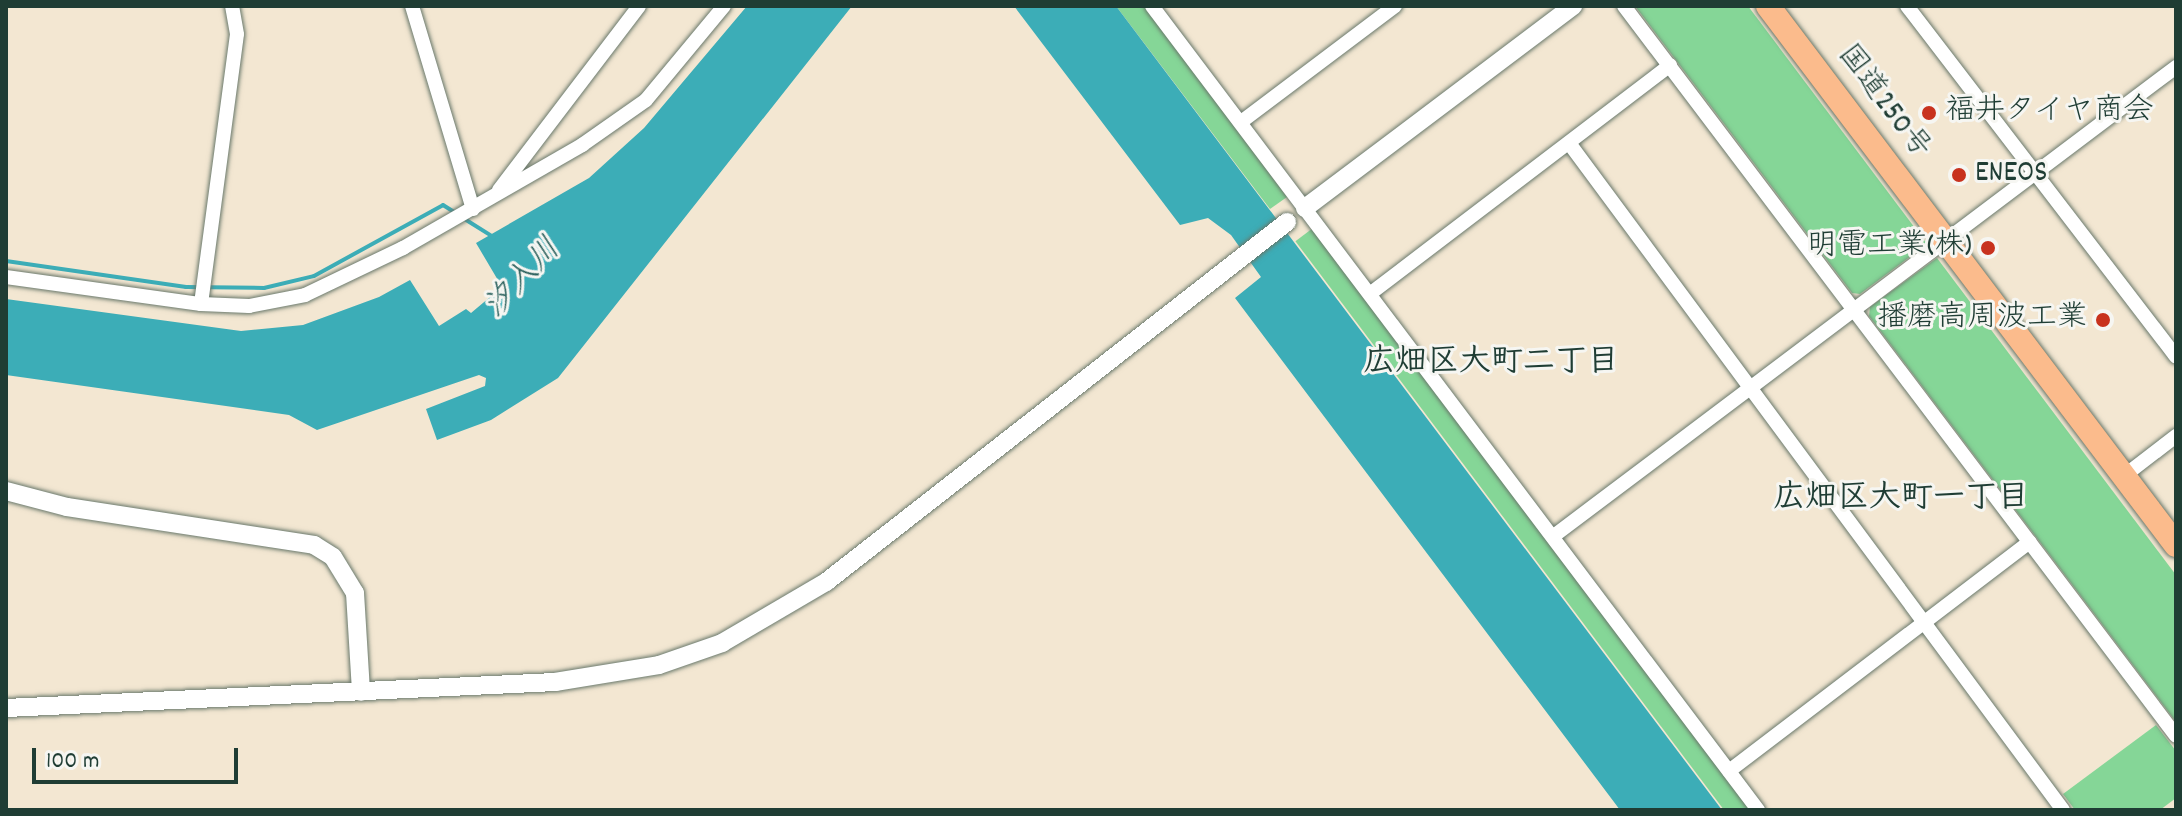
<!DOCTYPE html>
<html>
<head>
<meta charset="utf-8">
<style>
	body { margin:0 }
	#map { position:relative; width:2182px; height:816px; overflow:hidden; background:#f3e7d2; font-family:Dekko,"Klee One",sans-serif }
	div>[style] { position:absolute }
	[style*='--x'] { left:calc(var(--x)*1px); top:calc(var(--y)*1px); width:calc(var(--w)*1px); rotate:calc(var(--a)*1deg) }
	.green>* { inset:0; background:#85d697; transform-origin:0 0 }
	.water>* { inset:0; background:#3cadb7 }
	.stream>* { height:4px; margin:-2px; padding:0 2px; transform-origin:2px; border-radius:2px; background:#3cadb7 }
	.roads { filter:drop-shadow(0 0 2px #69786b) drop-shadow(0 0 2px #69786b) }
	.minor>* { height:14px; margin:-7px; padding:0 7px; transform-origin:7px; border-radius:7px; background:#fff }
	.tertiary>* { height:18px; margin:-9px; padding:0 9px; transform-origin:9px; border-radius:9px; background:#fff }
	.trunk>* { height:24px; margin:-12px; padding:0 12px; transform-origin:12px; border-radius:12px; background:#fbbb8c }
	.dots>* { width:22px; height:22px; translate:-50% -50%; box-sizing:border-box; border:4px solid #f6f6f2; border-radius:50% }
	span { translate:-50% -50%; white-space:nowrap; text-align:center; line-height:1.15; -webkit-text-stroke:6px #f6f6f2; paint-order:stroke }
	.street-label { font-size:30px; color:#1f3d34 }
	.poi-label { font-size:30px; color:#1f3d34 }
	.left { translate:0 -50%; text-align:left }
	.right { translate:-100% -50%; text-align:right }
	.water-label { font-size:32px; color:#285f5b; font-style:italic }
	.neighbourhood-label { font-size:32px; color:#1f3d34; font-weight:700 }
	.frame { position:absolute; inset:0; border:8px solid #1f3d34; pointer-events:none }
	.scale { position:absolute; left:32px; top:748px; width:206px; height:36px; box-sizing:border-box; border:4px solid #1f3d34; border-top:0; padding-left:10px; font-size:24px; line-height:28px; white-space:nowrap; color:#1f3d34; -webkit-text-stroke:6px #f6f6f2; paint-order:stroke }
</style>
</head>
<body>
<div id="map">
	<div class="green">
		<div style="clip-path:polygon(1116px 6px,1145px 6px,1287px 197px,1270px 209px)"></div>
		<div style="clip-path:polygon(1635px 6px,1748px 6px,1927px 244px,1860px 294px,1852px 293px)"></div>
		<div style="left:1313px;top:228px;width:728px;height:22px;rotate:53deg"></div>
		<div style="clip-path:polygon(1937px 258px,2176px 575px,2176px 722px,1869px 316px,1870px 307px)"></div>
		<div style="clip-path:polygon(2156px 725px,2176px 751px,2176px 798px,2160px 810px,2075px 810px,2063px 794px)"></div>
	</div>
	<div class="water">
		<div style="clip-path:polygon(747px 6px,852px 6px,558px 378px,491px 420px,437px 440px,426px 409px,485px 386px,486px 378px,479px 375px,317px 430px,289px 415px,6px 375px,6px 299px,241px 331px,303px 325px,379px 297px,410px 280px,439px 326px,466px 309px,471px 313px,502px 287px,476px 243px,589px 178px,644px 128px)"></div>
		<div style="clip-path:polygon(1014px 6px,1116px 6px,1722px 810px,1620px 810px,1235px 298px,1261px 277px,1231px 235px,1208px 218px,1180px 225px)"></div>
	</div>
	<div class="stream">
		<div style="--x:463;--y:218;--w:36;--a:32"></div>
		<div style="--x:6;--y:261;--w:182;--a:8.2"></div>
		<div style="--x:186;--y:287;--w:78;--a:0.7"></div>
		<div style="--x:264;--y:288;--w:51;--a:-13.5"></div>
		<div style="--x:314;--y:276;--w:147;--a:-28.8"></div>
		<div style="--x:443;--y:205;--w:15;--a:32"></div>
	</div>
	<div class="roads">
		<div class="minor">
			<div style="--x:412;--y:6;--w:212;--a:73.3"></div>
			<div style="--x:1152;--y:6;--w:1007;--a:52.99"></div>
			<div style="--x:1624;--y:6;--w:915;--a:52.9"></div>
			<div style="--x:1907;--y:6;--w:442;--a:52.5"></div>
			<div style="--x:1241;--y:122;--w:193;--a:-37"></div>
			<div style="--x:1569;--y:143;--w:830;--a:53.48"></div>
			<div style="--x:499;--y:190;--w:231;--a:-52.7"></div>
			<div style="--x:6;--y:277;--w:197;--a:7.9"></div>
			<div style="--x:201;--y:304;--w:48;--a:2.4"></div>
			<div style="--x:249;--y:306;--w:57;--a:-11.1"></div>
			<div style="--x:305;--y:295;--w:109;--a:-25.6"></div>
			<div style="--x:403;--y:248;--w:207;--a:-29.9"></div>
			<div style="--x:582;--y:145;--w:78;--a:-35.1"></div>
			<div style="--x:646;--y:100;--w:122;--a:-50.3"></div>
			<div style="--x:1371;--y:293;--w:376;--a:-37.3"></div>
			<div style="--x:201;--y:304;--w:272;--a:-82.4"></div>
			<div style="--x:237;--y:34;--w:28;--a:-100"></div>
			<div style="--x:2124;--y:476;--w:66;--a:-37.6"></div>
			<div style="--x:1555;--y:535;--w:778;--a:-37"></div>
			<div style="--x:1729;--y:771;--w:378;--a:-37.3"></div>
		</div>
		<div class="tertiary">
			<div style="--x:1305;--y:208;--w:336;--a:-37"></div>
			<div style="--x:6;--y:491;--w:63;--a:14.7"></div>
			<div style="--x:67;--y:507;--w:250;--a:8.7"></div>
			<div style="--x:314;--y:545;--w:22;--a:32"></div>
			<div style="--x:333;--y:557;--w:42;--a:58.6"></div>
			<div style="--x:355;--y:593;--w:99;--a:86.5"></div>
			<div style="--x:6;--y:708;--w:550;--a:-2.71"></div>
			<div style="--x:555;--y:682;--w:105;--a:-9.3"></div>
			<div style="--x:659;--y:665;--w:67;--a:-19.2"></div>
			<div style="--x:722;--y:643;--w:121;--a:-30.4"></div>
			<div style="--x:826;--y:582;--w:585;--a:-37.99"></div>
		</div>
		<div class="trunk">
			<div style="--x:1768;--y:6;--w:676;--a:52.88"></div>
		</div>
	</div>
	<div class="dots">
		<div style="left:1929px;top:113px;background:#c8321e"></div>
		<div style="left:1959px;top:175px;background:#c8321e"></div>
		<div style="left:1988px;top:248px;background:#c8321e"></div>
		<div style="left:2103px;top:320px;background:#c8321e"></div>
	</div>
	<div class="street-label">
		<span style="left:1882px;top:103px;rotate:53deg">国道250号</span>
	</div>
	<div class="poi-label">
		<span class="left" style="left:1945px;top:113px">福井タイヤ商会</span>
		<span class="left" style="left:1975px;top:175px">ENEOS</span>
		<span class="right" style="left:1972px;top:248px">明電工業(株)</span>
		<span class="right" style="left:2087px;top:320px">播磨高周波工業</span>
	</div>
	<div class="water-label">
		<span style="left:524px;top:280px;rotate:-47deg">汐入川</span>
	</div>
	<div class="neighbourhood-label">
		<span style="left:1491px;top:364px">広畑区大町二丁目</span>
		<span style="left:1901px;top:500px">広畑区大町一丁目</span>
	</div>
	<div class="frame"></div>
	<div class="scale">100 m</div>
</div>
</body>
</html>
